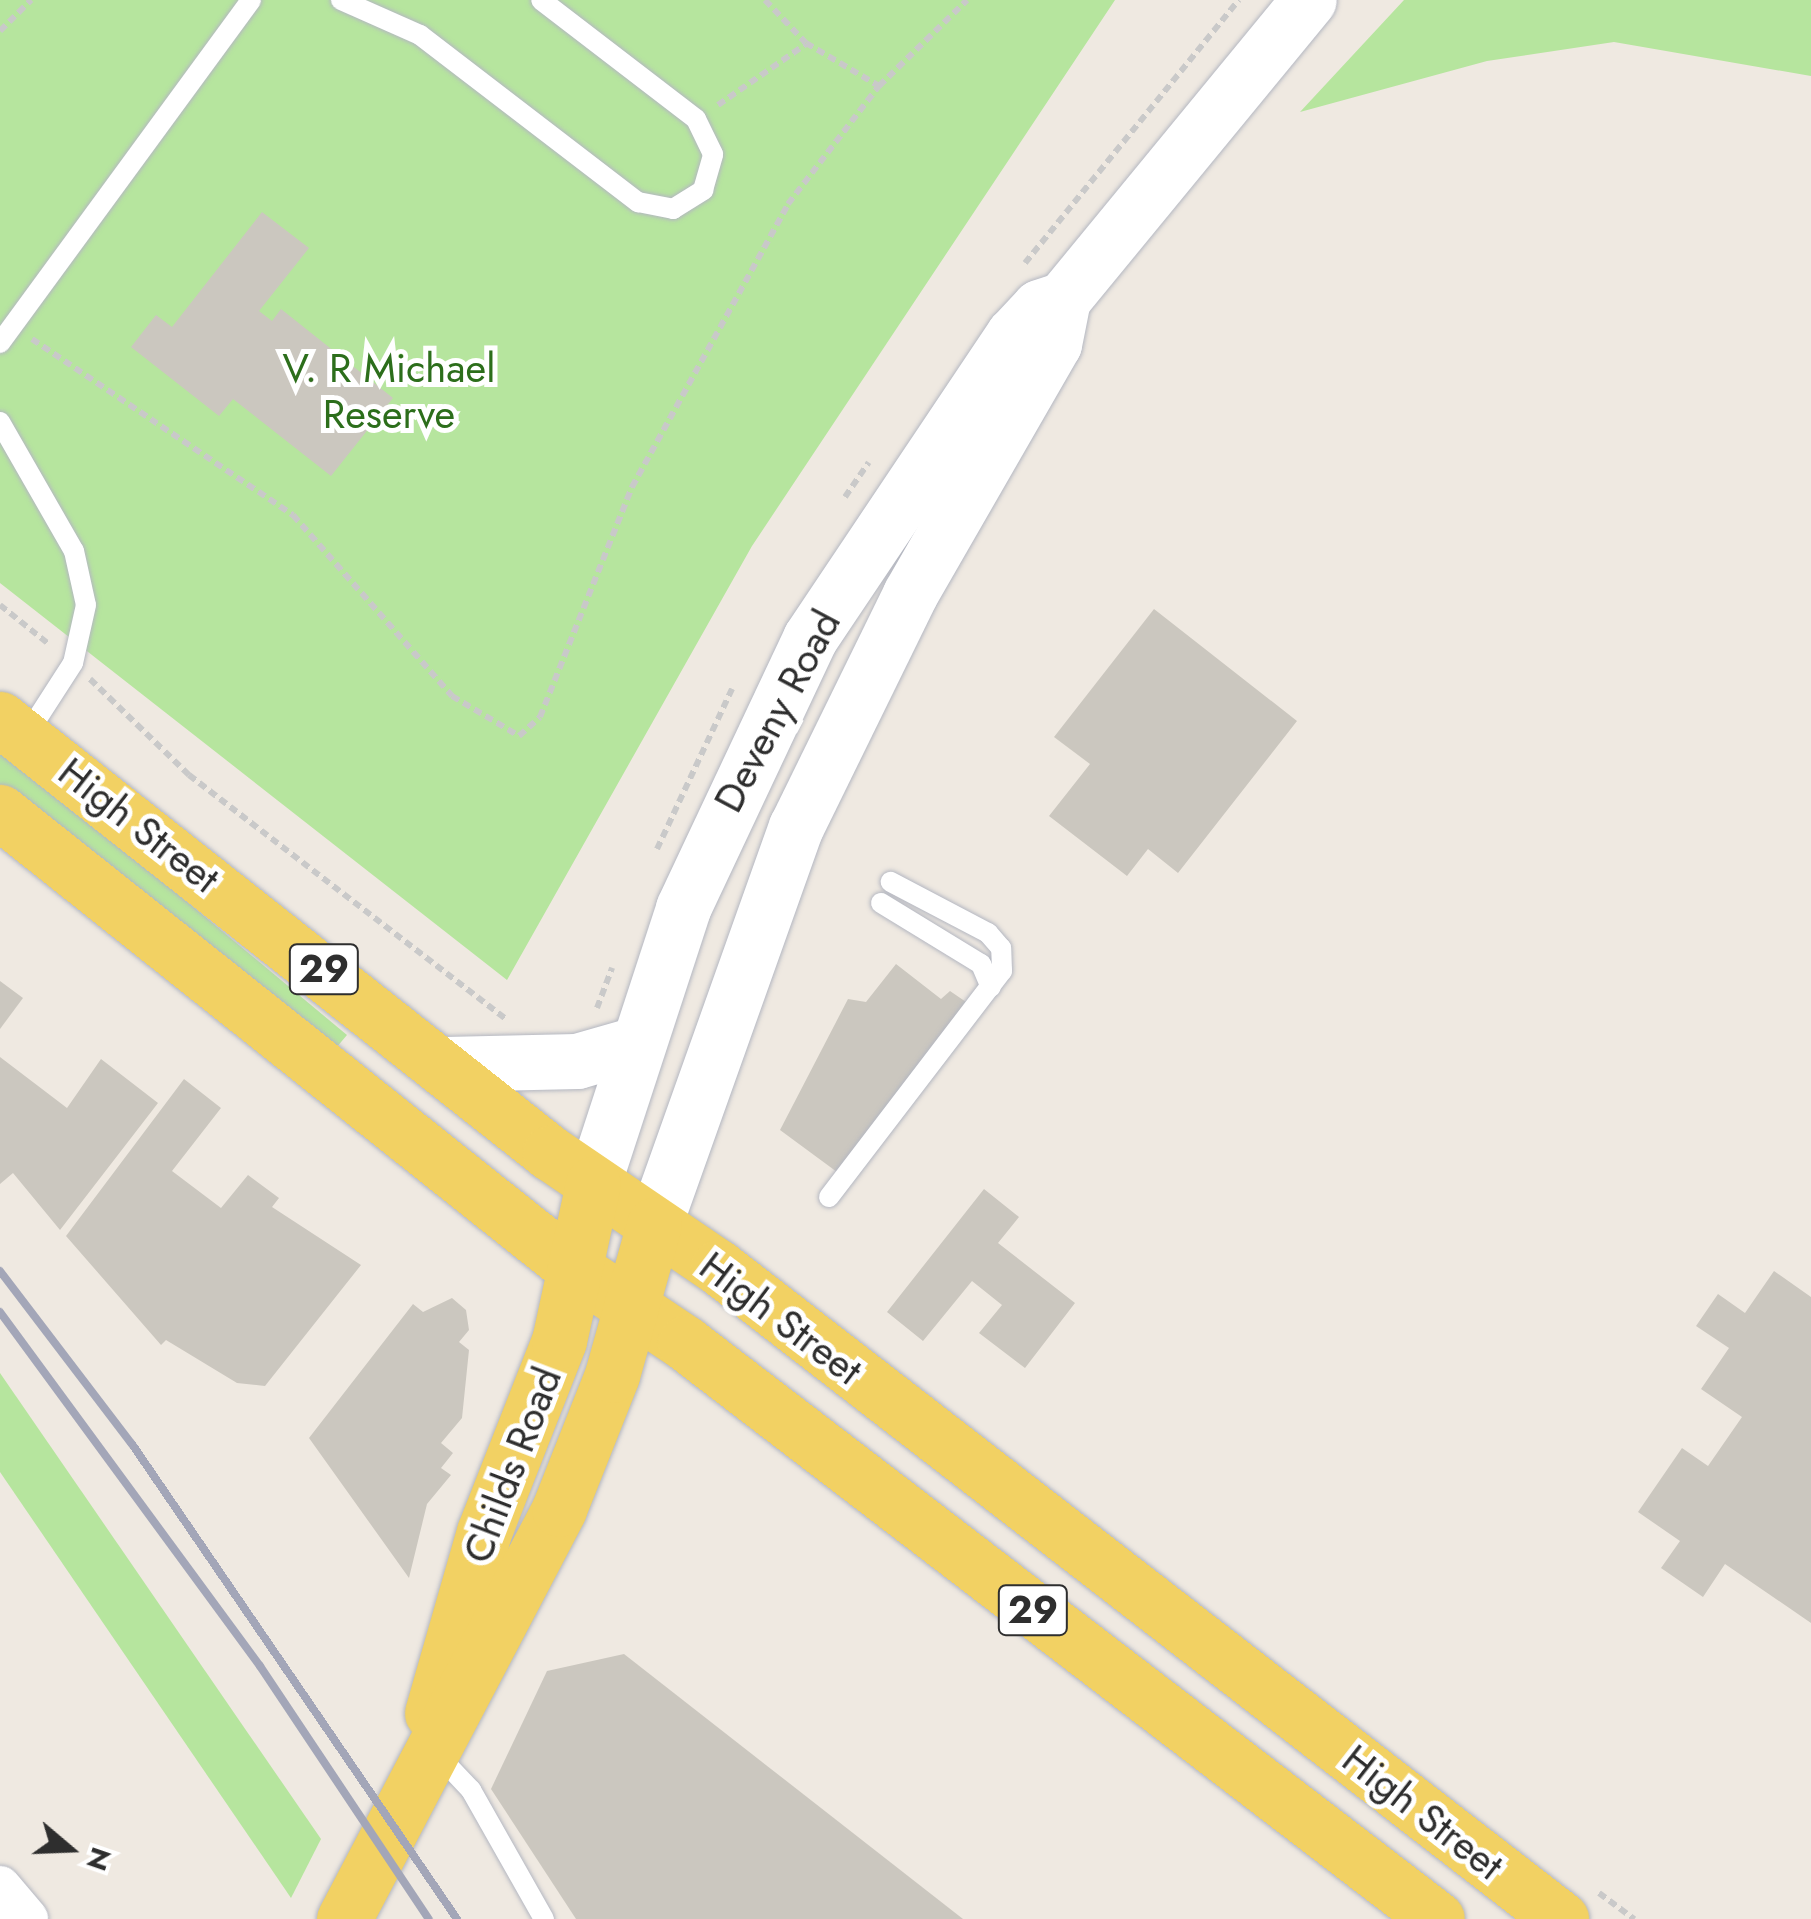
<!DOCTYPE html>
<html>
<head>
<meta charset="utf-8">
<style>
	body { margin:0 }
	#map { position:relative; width:1811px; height:1919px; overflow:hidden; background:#efe9e1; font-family:Jost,sans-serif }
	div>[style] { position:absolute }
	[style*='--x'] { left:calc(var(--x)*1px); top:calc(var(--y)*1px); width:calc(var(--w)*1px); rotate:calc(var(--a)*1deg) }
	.green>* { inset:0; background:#b6e59e }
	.building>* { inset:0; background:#cbc7bf }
	.path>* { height:6px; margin-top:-3px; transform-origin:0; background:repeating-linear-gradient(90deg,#c9c9c9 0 8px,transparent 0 13px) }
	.roads { filter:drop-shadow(0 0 2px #b4b7c1) drop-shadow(0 0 2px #b4b7c1) }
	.lane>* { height:20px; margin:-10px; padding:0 10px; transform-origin:10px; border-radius:10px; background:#fff }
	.street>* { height:42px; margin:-21px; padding:0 21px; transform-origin:21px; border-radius:21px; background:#fff }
	.secondary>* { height:55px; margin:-27.5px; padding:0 27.5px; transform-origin:27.5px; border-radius:27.5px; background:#fff }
	.primary>* { height:55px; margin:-27.5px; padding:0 27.5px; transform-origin:27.5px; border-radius:27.5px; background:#f2d163 }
	.rail>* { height:8px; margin:-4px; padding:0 4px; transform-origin:4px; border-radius:4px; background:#a3a6b8 }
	span { translate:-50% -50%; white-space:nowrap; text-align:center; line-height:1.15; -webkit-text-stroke:10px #fff; paint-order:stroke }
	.shield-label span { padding:2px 8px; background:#fff; border:2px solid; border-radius:8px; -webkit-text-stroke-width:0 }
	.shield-label { font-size:38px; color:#2e2e2e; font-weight:700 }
	.park-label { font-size:40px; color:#2c6e1b }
	.street-label { font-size:40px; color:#2e2e2e }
	.north { position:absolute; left:20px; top:1799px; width:100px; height:100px; -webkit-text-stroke:8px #fff; paint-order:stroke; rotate:109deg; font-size:28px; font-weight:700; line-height:40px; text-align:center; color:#2e2e2e }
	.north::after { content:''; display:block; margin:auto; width:35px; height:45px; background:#2e2e2e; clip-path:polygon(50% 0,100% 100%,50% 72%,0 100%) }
</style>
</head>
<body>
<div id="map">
	<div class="green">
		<div style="clip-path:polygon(0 0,1115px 0,752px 546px,507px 980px,0 583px)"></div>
		<div style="clip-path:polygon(1404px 0,1811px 0,1811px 76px,1614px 42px,1487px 61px,1300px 112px)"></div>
		<div style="clip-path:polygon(0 746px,347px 1035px,336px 1048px,0 789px)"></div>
		<div style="clip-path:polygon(0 1373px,321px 1839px,291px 1898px,0 1472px)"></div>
	</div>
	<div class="building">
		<div style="clip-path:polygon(262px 212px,309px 248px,259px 311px,272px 321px,281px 309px,393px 398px,331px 476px,233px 399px,219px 416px,131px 347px,156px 315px,172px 327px)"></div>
		<div style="clip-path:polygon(1154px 609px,1297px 721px,1178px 873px,1148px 849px,1127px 876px,1049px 816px,1090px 764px,1054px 737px)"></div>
		<div style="clip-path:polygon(896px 964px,941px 999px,950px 991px,969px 1004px,837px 1172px,780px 1130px,848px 999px,866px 1002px)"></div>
		<div style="clip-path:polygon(0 981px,23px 998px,0 1029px)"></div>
		<div style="clip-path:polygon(0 1057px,67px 1108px,101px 1059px,158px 1103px,60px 1230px,13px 1173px,0 1184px)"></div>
		<div style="clip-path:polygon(184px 1079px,221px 1108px,172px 1171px,221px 1208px,248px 1175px,279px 1198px,272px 1207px,361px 1265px,265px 1386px,237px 1383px,166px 1340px,161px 1345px,66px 1236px)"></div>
		<div style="clip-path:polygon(984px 1189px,1019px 1217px,998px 1243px,1075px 1303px,1025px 1368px,979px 1333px,1002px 1305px,972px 1281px,923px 1341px,887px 1312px)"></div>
		<div style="clip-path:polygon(1774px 1271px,1811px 1297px,1811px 1623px,1725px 1564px,1703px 1597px,1661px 1568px,1680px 1541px,1638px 1512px,1682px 1448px,1708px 1466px,1742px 1417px,1701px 1389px,1729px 1348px,1696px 1326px,1718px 1294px,1745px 1313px)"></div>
		<div style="clip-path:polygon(452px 1298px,466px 1310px,469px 1330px,459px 1342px,469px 1350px,462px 1418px,441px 1443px,453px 1453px,441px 1468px,451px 1475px,427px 1504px,409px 1578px,309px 1438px,413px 1304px,423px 1312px)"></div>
		<div style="clip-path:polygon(624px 1654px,963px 1919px,576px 1919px,491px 1789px,547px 1671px)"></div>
	</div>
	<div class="path">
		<div style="--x:765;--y:0;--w:59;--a:46.4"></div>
		<div style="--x:806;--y:43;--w:85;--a:30.5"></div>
		<div style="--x:0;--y:31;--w:44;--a:-45"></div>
		<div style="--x:718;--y:105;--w:107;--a:-34.7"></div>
		<div style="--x:1025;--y:263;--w:339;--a:-50.9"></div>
		<div style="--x:32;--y:339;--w:315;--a:34"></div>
		<div style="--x:293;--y:515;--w:241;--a:48.7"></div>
		<div style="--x:452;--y:696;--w:78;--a:30.8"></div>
		<div style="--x:519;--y:736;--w:28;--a:-42"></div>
		<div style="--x:540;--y:717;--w:248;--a:-68.2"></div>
		<div style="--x:632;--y:487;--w:323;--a:-61.1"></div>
		<div style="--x:788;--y:204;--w:149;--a:-52.4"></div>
		<div style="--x:879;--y:86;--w:123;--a:-44.3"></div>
		<div style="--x:845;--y:497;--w:42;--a:-55.6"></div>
		<div style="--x:0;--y:605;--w:64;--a:38.7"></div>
		<div style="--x:90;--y:679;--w:138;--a:44.1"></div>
		<div style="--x:189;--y:775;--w:399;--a:37.6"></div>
		<div style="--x:657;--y:849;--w:177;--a:-64.9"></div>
		<div style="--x:597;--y:1008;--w:43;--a:-69.4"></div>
		<div style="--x:1599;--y:1893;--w:44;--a:36.6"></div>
	</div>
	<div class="roads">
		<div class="lane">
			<div style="--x:341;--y:0;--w:86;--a:23.9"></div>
			<div style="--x:420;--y:35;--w:275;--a:37.5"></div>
			<div style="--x:638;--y:202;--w:36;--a:11"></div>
			<div style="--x:673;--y:209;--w:36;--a:-32"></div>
			<div style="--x:703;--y:190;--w:37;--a:-74"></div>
			<div style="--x:713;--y:154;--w:39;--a:-116"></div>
			<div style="--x:696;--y:119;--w:195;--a:-142.5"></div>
			<div style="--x:0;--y:343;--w:425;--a:-53.8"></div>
			<div style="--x:0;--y:422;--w:149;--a:60.2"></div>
			<div style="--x:74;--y:551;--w:55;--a:77.5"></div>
			<div style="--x:86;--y:605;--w:59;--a:102.6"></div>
			<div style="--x:73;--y:663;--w:87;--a:122.8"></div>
			<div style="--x:881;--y:903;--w:117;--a:31.4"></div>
			<div style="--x:981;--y:964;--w:25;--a:67"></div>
			<div style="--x:829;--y:1197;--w:285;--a:-52.6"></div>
			<div style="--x:1002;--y:971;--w:23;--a:-92"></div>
			<div style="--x:1001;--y:948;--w:20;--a:-131"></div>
			<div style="--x:988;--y:933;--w:110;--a:-152.3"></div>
			<div style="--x:437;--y:1754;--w:50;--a:46.6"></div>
			<div style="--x:471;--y:1790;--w:148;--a:60.5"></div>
		</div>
		<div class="street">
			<div style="--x:0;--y:1887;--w:42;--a:49.8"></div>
		</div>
		<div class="secondary">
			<div style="--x:445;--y:1064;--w:132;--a:-1.3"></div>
			<div style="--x:577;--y:1061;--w:61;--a:-16.1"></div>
			<div style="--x:593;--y:1184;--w:290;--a:-71.9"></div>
			<div style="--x:683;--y:908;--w:298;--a:-64.8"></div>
			<div style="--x:810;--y:638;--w:365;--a:-56.2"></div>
			<div style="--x:1013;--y:335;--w:38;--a:-47"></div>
			<div style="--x:1039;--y:307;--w:25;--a:-18"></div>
			<div style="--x:654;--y:1225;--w:423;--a:-70.4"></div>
			<div style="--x:796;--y:827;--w:259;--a:-63.9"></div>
			<div style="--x:910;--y:594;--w:289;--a:-60.1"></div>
			<div style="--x:1054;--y:344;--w:46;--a:-78.7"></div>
			<div style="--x:1063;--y:299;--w:387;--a:-50.6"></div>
		</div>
		<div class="primary">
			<div style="--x:0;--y:719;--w:701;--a:38.28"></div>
			<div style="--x:550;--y:1153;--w:203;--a:34.2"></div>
			<div style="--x:718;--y:1267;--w:1066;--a:37.72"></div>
			<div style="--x:0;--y:812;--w:736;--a:38.49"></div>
			<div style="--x:576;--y:1270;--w:131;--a:33.8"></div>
			<div style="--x:685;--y:1343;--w:947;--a:37.45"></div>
			<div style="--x:432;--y:1713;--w:188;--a:-74"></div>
			<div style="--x:484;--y:1532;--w:205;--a:-68.6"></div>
			<div style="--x:559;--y:1341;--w:161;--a:-77.8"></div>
			<div style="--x:344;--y:1919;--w:463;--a:-62.3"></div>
			<div style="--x:559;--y:1509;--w:144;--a:-68.4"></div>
			<div style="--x:612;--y:1375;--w:156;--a:-74.4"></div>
		</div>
	</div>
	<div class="rail">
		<div style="--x:0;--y:1271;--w:218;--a:52.7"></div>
		<div style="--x:132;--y:1444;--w:576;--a:55.62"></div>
		<div style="--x:0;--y:1312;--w:439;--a:53.7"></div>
		<div style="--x:260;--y:1666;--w:304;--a:56.3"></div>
	</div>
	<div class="shield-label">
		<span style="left:324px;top:969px">29</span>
		<span style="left:1033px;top:1610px">29</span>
	</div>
	<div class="park-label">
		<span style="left:389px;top:391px">V. R Michael<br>Reserve</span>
	</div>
	<div class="street-label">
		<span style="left:777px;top:711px;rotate:-62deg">Deveny Road</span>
		<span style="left:139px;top:825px;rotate:38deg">High Street</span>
		<span style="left:781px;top:1318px;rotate:37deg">High Street</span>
		<span style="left:512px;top:1465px;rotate:-69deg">Childs Road</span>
		<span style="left:1423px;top:1812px;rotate:38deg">High Street</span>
	</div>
	<div class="north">N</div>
</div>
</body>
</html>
